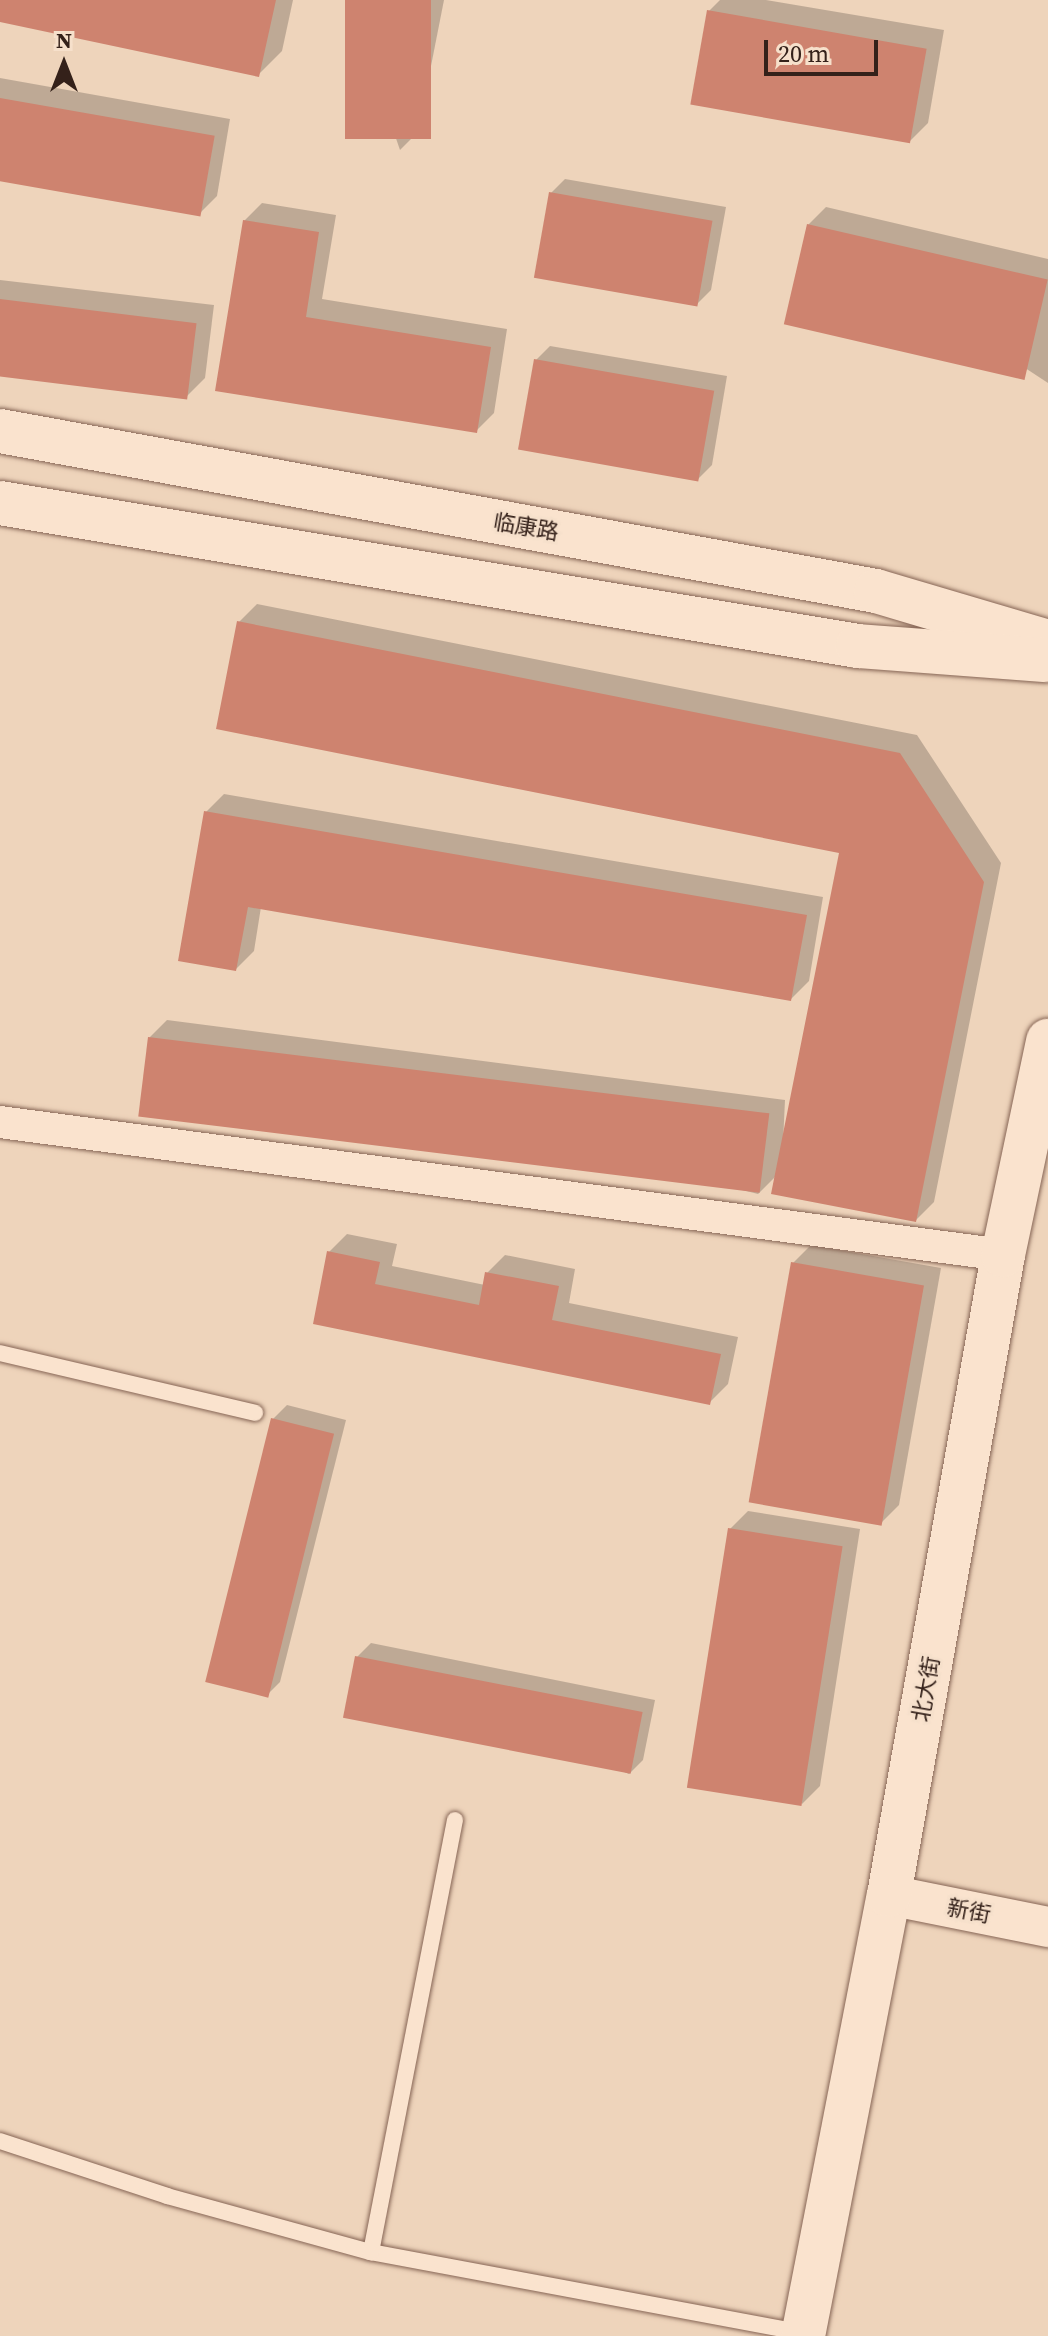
<!DOCTYPE html>
<html>
<head>
<meta charset="utf-8">
<style>
	body { margin:0 }
	#map { position:relative; width:1048px; height:2336px; overflow:hidden; background:#eed4bb; font-family:"Source Serif 4","Noto Sans SC",serif }
	div>[style] { position:absolute }
	[style*='--x'] { left:calc(var(--x)*1px); top:calc(var(--y)*1px); width:calc(var(--w)*1px); rotate:calc(var(--a)*1deg) }
	.shadow>* { inset:0; background:#0003 }
	.building>* { inset:0; background:#ce836f; transform-origin:0 0 }
	.roads { filter:drop-shadow(0 0 2px #866555) drop-shadow(0 0 2px #866555) }
	.service>* { height:16px; margin:-8px; padding:0 8px; transform-origin:8px; border-radius:8px; background:#fae3ce }
	.minor>* { height:32px; margin:-16px; padding:0 16px; transform-origin:16px; border-radius:16px; background:#fae3ce }
	.tertiary>* { height:40px; margin:-20px; padding:0 20px; transform-origin:20px; border-radius:20px; background:#fae3ce }
	.secondary>* { height:44px; margin:-22px; padding:0 22px; transform-origin:22px; border-radius:22px; background:#fae3ce }
	span { translate:-50% -50%; white-space:nowrap; text-align:center; line-height:1.15; -webkit-text-stroke:6px #f6e0cb; paint-order:stroke }
	.street-label { font-size:22px; color:#34211a }
	.north { position:absolute; left:24px; top:24px; width:80px; height:80px; -webkit-text-stroke:6px #f6e0cb; paint-order:stroke; rotate:0deg; font-size:22px; font-weight:700; line-height:32px; text-align:center; color:#34211a }
	.north::after { content:''; display:block; margin:auto; width:28px; height:36px; background:#34211a; clip-path:polygon(50% 0,100% 100%,50% 72%,0 100%) }
	.scale { position:absolute; left:764px; top:40px; width:114px; height:36px; box-sizing:border-box; border:4px solid #34211a; border-top:0; padding-left:10px; font-size:24px; line-height:28px; white-space:nowrap; color:#34211a; -webkit-text-stroke:6px #f6e0cb; paint-order:stroke }
</style>
</head>
<body>
<div id="map">
	<div class="shadow">
		<div style="clip-path:polygon(0 0,293px 0,282px 51px,258px 75px,0 20px)"></div>
		<div style="clip-path:polygon(348px 0,444px 0,418px 132px,400px 150px)"></div>
		<div style="clip-path:polygon(720px 0,766px 0,944px 30px,928px 123px,910px 141px,709px 11px)"></div>
		<div style="clip-path:polygon(0 78px,230px 119px,217px 196px,199px 214px,0 178px)"></div>
		<div style="clip-path:polygon(565px 179px,726px 207px,711px 290px,697px 304px,551px 193px)"></div>
		<div style="clip-path:polygon(262px 203px,336px 215px,322px 299px,507px 329px,494px 413px,476px 431px,217px 389px,244px 221px)"></div>
		<div style="clip-path:polygon(826px 207px,1048px 259px,1048px 383px,808px 225px)"></div>
		<div style="clip-path:polygon(0 280px,214px 305px,205px 378px,187px 396px,0 374px)"></div>
		<div style="clip-path:polygon(550px 346px,727px 376px,712px 465px,698px 479px,536px 360px)"></div>
		<div style="clip-path:polygon(257px 604px,917px 735px,1001px 863px,934px 1202px,916px 1220px,777px 1175px,758px 1194px,149px 1038px,167px 1020px,785px 1100px,783px 1143px,842px 852px,239px 622px)"></div>
		<div style="clip-path:polygon(224px 794px,823px 897px,809px 981px,791px 999px,261px 907px,254px 951px,236px 969px,206px 812px)"></div>
		<div style="clip-path:polygon(347px 1234px,397px 1244px,392px 1266px,485px 1285px,487px 1273px,505px 1255px,575px 1269px,569px 1303px,738px 1337px,728px 1384px,710px 1402px,315px 1322px,329px 1252px)"></div>
		<div style="clip-path:polygon(811px 1245px,941px 1268px,899px 1505px,881px 1523px,793px 1263px)"></div>
		<div style="clip-path:polygon(287px 1405px,346px 1420px,280px 1682px,266px 1696px,273px 1419px)"></div>
		<div style="clip-path:polygon(748px 1511px,860px 1529px,820px 1786px,802px 1804px,730px 1529px)"></div>
		<div style="clip-path:polygon(371px 1643px,655px 1700px,643px 1760px,629px 1774px,357px 1657px)"></div>
	</div>
	<div class="building">
		<div style="clip-path:polygon(0 0,276px 0,259px 77px,0 22px)"></div>
		<div style="left:345px;top:0;width:86px;height:139px"></div>
		<div style="left:707px;top:10px;width:223px;height:96px;rotate:10deg"></div>
		<div style="left:0;top:98px;width:218px;height:82px;rotate:10deg"></div>
		<div style="left:549px;top:192px;width:166px;height:87px;rotate:10deg"></div>
		<div style="clip-path:polygon(243px 220px,319px 232px,306px 317px,491px 347px,477px 433px,215px 391px)"></div>
		<div style="left:807px;top:224px;width:247px;height:103px;rotate:13deg"></div>
		<div style="left:0;top:299px;width:198px;height:77px;rotate:7deg"></div>
		<div style="left:534px;top:359px;width:183px;height:92px;rotate:10deg"></div>
		<div style="clip-path:polygon(237px 621px,900px 753px,984px 882px,916px 1222px,771px 1194px,839px 853px,216px 729px)"></div>
		<div style="clip-path:polygon(204px 811px,807px 915px,791px 1001px,248px 907px,236px 971px,178px 961px)"></div>
		<div style="left:148px;top:1037px;width:626px;height:80px;rotate:7deg"></div>
		<div style="clip-path:polygon(327px 1251px,380px 1262px,375px 1284px,479px 1305px,485px 1272px,559px 1286px,552px 1320px,721px 1354px,710px 1405px,313px 1324px)"></div>
		<div style="left:791px;top:1262px;width:135px;height:244px;rotate:10deg"></div>
		<div style="left:271px;top:1418px;width:65px;height:272px;rotate:14deg"></div>
		<div style="left:728px;top:1528px;width:116px;height:263px;rotate:9deg"></div>
		<div style="left:355px;top:1656px;width:293px;height:63px;rotate:11deg"></div>
	</div>
	<div class="roads">
		<div class="service">
			<div style="--x:0;--y:1353;--w:262;--a:13.2"></div>
			<div style="--x:0;--y:2141;--w:176;--a:18.2"></div>
			<div style="--x:167;--y:2196;--w:212;--a:15.4"></div>
			<div style="--x:371;--y:2252;--w:440;--a:10.6"></div>
			<div style="--x:371;--y:2252;--w:440;--a:-79"></div>
		</div>
		<div class="minor">
			<div style="--x:0;--y:1122;--w:1012;--a:7.55"></div>
		</div>
		<div class="tertiary">
			<div style="--x:889;--y:1895;--w:162;--a:11.4"></div>
		</div>
		<div class="secondary">
			<div style="--x:0;--y:431;--w:890;--a:10.35"></div>
			<div style="--x:876;--y:591;--w:179;--a:16.5"></div>
			<div style="--x:0;--y:503;--w:870;--a:9.46"></div>
			<div style="--x:858;--y:646;--w:188;--a:4.3"></div>
			<div style="--x:803;--y:2336;--w:449;--a:-79"></div>
			<div style="--x:889;--y:1895;--w:650;--a:-79.9"></div>
			<div style="--x:1003;--y:1255;--w:219;--a:-78.1"></div>
		</div>
	</div>
	<div class="street-label">
		<span style="left:526px;top:527px;rotate:10deg">临康路</span>
		<span style="left:926px;top:1689px;rotate:-80deg">北大街</span>
		<span style="left:969px;top:1911px;rotate:11deg">新街</span>
	</div>
	<div class="north">N</div>
	<div class="scale">20 m</div>
</div>
</body>
</html>
